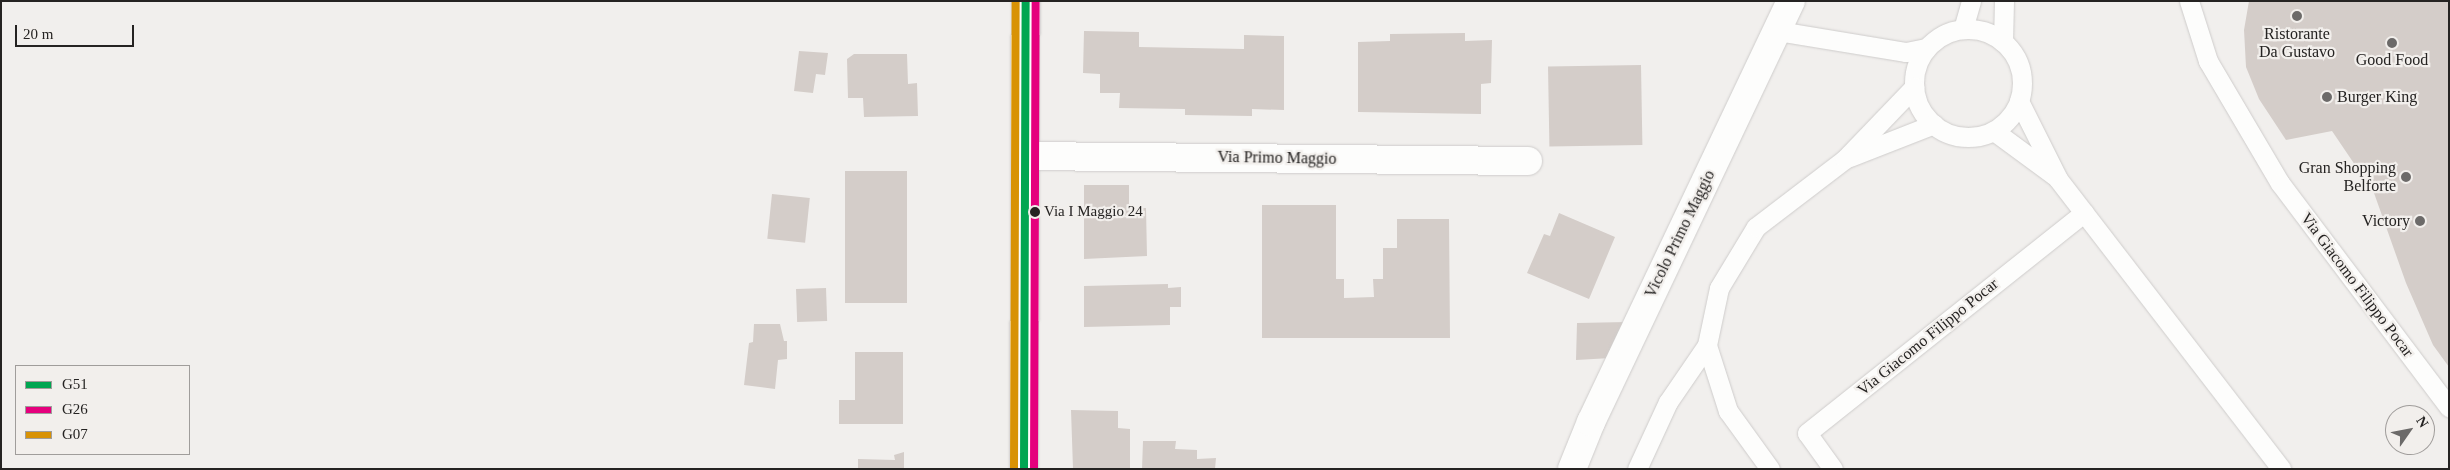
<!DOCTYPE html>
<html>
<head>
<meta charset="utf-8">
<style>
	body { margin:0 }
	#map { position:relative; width:2450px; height:470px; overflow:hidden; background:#f1efed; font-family:"Times New Roman",serif }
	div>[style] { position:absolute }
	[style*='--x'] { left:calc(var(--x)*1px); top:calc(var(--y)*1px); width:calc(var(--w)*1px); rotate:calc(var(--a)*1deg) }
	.building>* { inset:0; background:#d4cdc9; transform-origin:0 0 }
	.roads { filter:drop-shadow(0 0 1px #cecccb) drop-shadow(0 0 1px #cecccb) }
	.service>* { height:19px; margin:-9.5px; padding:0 9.5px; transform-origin:9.5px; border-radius:9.5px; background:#fdfdfc }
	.service>.ring { margin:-9.5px; padding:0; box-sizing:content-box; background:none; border:19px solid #fdfdfc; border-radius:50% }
	.minor>* { height:28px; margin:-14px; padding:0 14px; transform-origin:14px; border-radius:14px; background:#fdfdfc }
	.primary>* { height:28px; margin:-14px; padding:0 14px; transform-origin:14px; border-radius:14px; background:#fdfdfc }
	.bus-1>* { height:8px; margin:-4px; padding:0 4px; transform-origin:4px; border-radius:4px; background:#00a651 }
	.bus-2>* { height:8px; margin:-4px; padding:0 4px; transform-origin:4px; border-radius:4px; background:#e5007d }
	.bus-3>* { height:8px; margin:-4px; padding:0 4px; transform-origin:4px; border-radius:4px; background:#d89205 }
	.dots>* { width:14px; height:14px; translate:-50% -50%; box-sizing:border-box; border:2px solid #f2efec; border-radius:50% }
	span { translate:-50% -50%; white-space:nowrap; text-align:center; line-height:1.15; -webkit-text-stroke:4.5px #f2efec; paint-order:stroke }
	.bus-label { font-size:15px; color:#252322 }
	.left { translate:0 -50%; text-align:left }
	.poi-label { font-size:16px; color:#252322 }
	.right { translate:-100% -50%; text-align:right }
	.street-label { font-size:16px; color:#252322 }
	.frame { position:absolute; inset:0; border:2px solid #252322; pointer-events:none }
	.legend { position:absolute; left:15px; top:365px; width:175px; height:90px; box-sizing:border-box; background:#f2efec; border:1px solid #a09d9b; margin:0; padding:6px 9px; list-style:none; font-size:15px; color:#252322 }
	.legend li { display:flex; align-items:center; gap:10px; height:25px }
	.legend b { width:25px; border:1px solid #a09d9b }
	.north { position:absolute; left:2385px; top:405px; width:50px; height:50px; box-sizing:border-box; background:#f2efec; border:1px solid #a09d9b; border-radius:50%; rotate:57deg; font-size:14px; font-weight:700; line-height:20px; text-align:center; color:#252322 }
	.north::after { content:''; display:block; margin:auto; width:18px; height:22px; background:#6c6a69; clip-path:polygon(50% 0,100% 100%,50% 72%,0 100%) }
	.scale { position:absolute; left:15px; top:25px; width:119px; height:22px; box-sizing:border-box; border:2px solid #252322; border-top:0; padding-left:6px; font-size:15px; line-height:18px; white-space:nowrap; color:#252322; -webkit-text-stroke:4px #f2efec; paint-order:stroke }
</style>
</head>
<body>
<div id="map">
	<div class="building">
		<div style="clip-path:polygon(2249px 1px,2449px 1px,2449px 367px,2433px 345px,2406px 283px,2374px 193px,2332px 131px,2286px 140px,2259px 99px,2246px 67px,2244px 30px)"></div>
		<div style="clip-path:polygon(1084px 31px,1139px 32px,1139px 47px,1244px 49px,1244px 35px,1284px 36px,1284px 110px,1252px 109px,1252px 116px,1185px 115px,1185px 109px,1119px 108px,1120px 93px,1100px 93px,1100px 74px,1083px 73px)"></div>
		<div style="clip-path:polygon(1465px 33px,1465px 41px,1492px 40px,1491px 83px,1481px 84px,1481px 114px,1358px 112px,1358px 42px,1390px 41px,1390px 34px)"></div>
		<div style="clip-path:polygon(799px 51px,828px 53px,825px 75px,816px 74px,813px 93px,794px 91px)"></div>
		<div style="clip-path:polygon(854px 54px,907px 54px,908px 84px,917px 83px,918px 116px,864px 117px,863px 98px,848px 98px,847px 59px)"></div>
		<div style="left:1641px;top:65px;width:80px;height:93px;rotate:89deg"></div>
		<div style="left:907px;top:171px;width:132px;height:62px;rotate:90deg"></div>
		<div style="clip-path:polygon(1084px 185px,1129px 185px,1129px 208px,1146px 208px,1147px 256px,1084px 259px)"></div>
		<div style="left:772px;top:194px;width:38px;height:45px;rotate:6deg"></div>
		<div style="clip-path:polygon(1262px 205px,1336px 205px,1336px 279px,1344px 279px,1344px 298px,1374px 297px,1373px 279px,1383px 279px,1383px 248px,1397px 248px,1397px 219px,1449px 219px,1450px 338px,1262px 338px)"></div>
		<div style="clip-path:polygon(1559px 213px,1615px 237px,1589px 299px,1527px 273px,1544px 234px,1550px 236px)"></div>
		<div style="clip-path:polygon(1168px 284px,1168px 288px,1181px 287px,1181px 307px,1170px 307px,1170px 325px,1084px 327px,1084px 286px)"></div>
		<div style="left:826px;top:288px;width:33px;height:30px;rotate:88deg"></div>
		<div style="clip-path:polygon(1627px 322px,1611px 358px,1576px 360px,1577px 323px)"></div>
		<div style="clip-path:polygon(754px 324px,780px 324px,784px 341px,787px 341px,787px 359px,778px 360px,775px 389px,744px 385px,749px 343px,753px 342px)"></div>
		<div style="clip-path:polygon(855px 352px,903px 352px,903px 424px,839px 424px,839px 400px,855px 400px)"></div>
		<div style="clip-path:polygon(1071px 410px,1118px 411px,1118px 428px,1130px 429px,1130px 469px,1073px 469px)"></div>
		<div style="clip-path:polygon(1143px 441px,1176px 441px,1175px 449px,1197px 450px,1197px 459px,1216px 458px,1215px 469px,1142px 469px)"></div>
		<div style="clip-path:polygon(904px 452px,904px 469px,858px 469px,858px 459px,895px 460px,894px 455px)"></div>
	</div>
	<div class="roads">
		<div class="service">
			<div style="--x:2189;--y:1;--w:63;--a:72.4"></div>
			<div style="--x:2208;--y:61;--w:142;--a:59.5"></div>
			<div style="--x:2280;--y:183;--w:281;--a:53"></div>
			<div style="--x:1963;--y:29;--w:29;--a:-74"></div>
			<div class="ring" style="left:1914px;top:29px;width:89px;height:89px"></div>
			<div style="--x:1778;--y:31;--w:130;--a:9.3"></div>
			<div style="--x:1906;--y:52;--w:20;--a:-11"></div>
			<div style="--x:2003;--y:42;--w:41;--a:-88.6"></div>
			<div style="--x:2019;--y:101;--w:87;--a:63.4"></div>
			<div style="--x:2058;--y:179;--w:366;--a:52.4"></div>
			<div style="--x:1994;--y:131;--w:76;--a:36.4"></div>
			<div style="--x:1850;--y:157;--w:90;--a:-21.4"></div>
			<div style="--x:1637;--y:469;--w:74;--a:-65.2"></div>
			<div style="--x:1668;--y:402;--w:69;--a:-55.6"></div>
			<div style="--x:1770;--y:469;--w:72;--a:-125.9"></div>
			<div style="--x:1728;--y:411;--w:69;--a:-107.7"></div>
			<div style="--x:1707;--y:345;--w:58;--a:-78.1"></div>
			<div style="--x:1719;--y:288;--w:71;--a:-58.8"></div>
			<div style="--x:1756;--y:227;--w:112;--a:-37.4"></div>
			<div style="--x:1845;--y:159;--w:100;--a:-46.2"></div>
			<div style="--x:1833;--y:469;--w:44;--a:-125.8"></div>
			<div style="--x:1807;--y:433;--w:354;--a:-38.5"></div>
		</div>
		<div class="minor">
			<div style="--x:1025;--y:156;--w:503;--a:0.57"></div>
			<div style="--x:1572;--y:469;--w:51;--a:-68"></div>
			<div style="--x:1591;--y:422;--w:466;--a:-64.6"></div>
		</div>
		<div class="primary">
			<div style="--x:1024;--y:469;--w:468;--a:-89.8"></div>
		</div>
	</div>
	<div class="bus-1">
		<div style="--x:1024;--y:469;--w:468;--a:-89.8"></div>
	</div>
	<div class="bus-2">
		<div style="--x:1034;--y:469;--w:468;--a:-89.8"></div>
	</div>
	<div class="bus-3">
		<div style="--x:1014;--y:469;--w:468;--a:-89.8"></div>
	</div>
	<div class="dots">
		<div style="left:2297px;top:16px;background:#6c6a69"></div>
		<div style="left:2392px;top:43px;background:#6c6a69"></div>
		<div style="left:2327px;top:97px;background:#6c6a69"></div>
		<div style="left:2406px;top:177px;background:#6c6a69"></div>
		<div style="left:1035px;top:212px;background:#252322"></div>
		<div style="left:2420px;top:221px;background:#6c6a69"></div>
	</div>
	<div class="bus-label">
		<span class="left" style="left:1044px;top:212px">Via I Maggio 24</span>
	</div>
	<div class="poi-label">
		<span style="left:2297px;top:43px">Ristorante<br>Da Gustavo</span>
		<span style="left:2392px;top:60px">Good Food</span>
		<span class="left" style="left:2337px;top:97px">Burger King</span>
		<span class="right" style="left:2396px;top:177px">Gran Shopping<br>Belforte</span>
		<span class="right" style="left:2410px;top:221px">Victory</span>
	</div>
	<div class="street-label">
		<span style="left:1277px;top:158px;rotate:1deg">Via Primo Maggio</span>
		<span style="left:1680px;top:234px;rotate:-64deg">Vicolo Primo Maggio</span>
		<span style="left:2357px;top:285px;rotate:53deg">Via Giacomo Filippo Pocar</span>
		<span style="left:1928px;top:337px;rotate:-39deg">Via Giacomo Filippo Pocar</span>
	</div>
	<div class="frame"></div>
	<ul class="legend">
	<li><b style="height:6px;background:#00a651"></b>G51</li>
	<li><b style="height:6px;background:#e5007d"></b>G26</li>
	<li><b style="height:6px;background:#d89205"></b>G07</li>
	</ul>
	<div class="north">N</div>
	<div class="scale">20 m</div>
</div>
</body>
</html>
